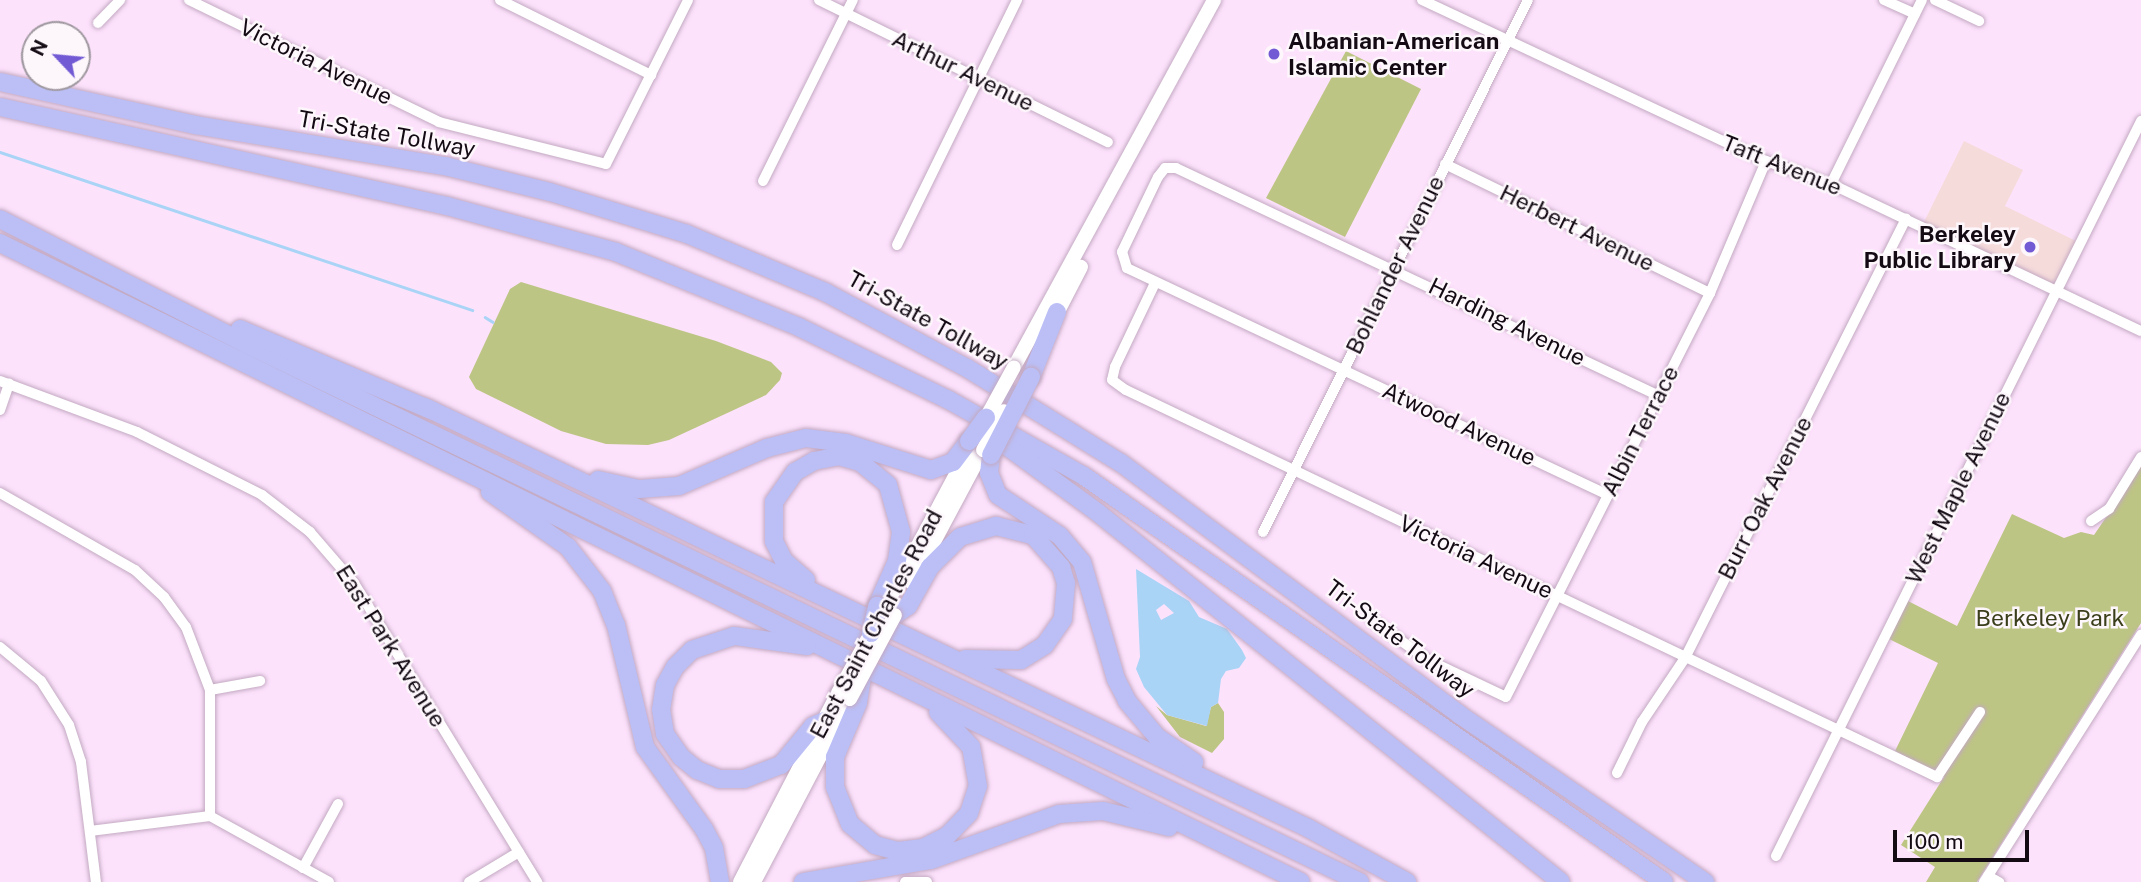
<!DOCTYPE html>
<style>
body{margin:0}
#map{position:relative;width:2141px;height:882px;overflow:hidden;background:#fde2fc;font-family:"Public Sans",sans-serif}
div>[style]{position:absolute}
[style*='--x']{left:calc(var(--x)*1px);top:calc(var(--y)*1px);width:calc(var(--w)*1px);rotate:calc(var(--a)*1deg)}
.commercial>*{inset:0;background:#f6dbdb}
.green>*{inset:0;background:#bdc584}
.water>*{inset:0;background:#a9d4f6}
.stream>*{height:2.5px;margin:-1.25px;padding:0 1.25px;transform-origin:1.25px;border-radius:1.25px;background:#a9d4f6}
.roads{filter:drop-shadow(0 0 2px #c3a9c2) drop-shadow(0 0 2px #c3a9c2)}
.minor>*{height:10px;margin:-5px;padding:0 5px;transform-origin:5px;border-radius:5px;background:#fff}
.secondary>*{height:14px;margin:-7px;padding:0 7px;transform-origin:7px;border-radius:7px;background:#fff}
.motorway>*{height:18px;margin:-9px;padding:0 9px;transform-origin:9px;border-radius:9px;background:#bbbff6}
.bridges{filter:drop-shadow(0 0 2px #c3a9c2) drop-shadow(0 0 2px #c3a9c2)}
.secondary-bridge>*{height:14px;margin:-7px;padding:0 7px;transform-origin:7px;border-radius:7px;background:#fff}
.motorway-bridge>*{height:18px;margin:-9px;padding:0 9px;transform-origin:9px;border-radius:9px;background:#bbbff6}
.dots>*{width:19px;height:19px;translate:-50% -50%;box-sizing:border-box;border:4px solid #fdf7fc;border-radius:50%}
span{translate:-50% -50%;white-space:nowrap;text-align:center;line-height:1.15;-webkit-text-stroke:5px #fdf7fc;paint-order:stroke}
.poi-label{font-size:23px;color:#130a13;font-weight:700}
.left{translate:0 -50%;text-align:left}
.right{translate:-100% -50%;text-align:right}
.street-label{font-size:23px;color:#130a13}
.park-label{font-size:23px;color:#3a3e1a}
.north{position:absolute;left:21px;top:21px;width:70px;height:70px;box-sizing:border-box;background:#fdf7fc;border:2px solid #9f989f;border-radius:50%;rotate:296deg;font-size:19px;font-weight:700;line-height:28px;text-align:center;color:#130a13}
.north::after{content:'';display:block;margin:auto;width:24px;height:32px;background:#725ad4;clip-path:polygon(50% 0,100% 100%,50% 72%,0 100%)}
.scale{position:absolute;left:1893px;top:830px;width:136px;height:32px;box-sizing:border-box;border:4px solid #130a13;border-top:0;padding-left:9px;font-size:21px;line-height:24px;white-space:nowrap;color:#130a13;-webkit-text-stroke:5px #fdf7fc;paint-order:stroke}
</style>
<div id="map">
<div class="commercial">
<i style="clip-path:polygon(1964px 141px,2023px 170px,2005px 206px,2082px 244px,2060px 289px,1923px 224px)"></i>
</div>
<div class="green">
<i style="clip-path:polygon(1346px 51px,1421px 89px,1345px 237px,1266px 198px)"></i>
<i style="clip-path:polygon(521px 282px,716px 341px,771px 362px,782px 373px,780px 380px,766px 395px,669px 440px,648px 445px,606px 444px,561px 431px,476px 389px,469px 377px,510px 289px)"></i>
<i style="clip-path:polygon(2141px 466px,2141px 623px,1977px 882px,1926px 882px,1935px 867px,1901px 845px,1944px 777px,1895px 751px,1938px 663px,1889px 639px,1908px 601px,1957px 626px,2012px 514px,2064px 538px,2081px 532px,2094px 535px)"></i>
<i style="clip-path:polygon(1218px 703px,1224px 712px,1224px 739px,1212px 753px,1180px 737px,1156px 706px,1167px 715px,1206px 726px,1211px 707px)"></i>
</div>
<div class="water">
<i style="clip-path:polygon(evenodd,1136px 569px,1189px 601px,1199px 617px,1227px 629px,1242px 650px,1246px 658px,1239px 668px,1226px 671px,1221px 679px,1218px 703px,1211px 707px,1207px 726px,1167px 715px,1144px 687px,1136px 669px,1140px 657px,1136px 569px,1164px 604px,1174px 613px,1161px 620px,1156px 610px,1164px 604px)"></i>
</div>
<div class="stream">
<i style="--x:0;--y:152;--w:498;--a:18.5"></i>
<i style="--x:485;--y:317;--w:9;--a:32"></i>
</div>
<div class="roads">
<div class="minor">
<i style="--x:189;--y:0;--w:278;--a:26"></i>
<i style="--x:439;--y:122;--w:172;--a:14.1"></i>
<i style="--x:606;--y:164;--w:183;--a:-63.4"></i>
<i style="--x:500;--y:0;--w:169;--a:26.4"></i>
<i style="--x:819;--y:0;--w:322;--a:26.2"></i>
<i style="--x:1422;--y:0;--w:380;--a:25.1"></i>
<i style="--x:1766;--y:161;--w:69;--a:19.5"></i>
<i style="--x:1831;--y:184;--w:343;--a:25.4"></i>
<i style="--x:1884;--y:0;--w:34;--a:24"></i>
<i style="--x:1935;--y:0;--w:49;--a:25.5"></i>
<i style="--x:98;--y:23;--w:32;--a:-46"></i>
<i style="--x:1445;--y:164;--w:295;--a:26"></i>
<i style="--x:763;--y:181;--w:202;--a:-63.6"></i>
<i style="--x:1831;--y:184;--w:205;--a:-63.7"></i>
<i style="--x:897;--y:245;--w:273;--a:-63.9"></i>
<i style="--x:1155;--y:283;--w:93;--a:115.5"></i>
<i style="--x:1115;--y:367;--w:13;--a:103"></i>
<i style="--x:1112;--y:380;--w:17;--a:36"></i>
<i style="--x:1126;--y:390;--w:899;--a:25.51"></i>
<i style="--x:1937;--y:777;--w:78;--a:-56.5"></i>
<i style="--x:0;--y:381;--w:146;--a:20.4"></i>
<i style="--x:137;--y:432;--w:140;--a:26.7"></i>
<i style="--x:262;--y:495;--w:61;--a:37.6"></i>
<i style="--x:310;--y:532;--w:67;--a:49.2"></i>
<i style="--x:354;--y:583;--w:351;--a:58.5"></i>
<i style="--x:0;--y:410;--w:28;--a:-71"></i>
<i style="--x:0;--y:493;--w:155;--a:29.7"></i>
<i style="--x:135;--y:570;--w:40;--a:43"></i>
<i style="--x:164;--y:597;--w:37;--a:54"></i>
<i style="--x:186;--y:627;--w:67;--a:69.1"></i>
<i style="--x:210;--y:690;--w:126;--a:90"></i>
<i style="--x:1608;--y:495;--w:532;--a:-154.74"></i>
<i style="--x:1127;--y:268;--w:17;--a:-107"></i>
<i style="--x:1122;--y:252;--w:83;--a:-64.4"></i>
<i style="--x:1158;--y:177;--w:11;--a:-52"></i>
<i style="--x:1165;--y:168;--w:11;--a:0"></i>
<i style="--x:1176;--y:168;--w:532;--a:25.26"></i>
<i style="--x:2091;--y:521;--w:22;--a:-34"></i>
<i style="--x:2109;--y:509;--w:61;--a:-58.4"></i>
<i style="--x:1263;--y:532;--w:594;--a:-63.52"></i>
<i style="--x:1372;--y:620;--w:69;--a:35.5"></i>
<i style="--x:1428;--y:660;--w:86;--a:25.4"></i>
<i style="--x:1506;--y:697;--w:453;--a:-63.2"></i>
<i style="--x:1710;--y:293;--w:143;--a:-67"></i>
<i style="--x:0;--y:647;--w:53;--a:39.7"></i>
<i style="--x:41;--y:681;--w:52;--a:57.5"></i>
<i style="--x:69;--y:725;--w:39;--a:72"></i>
<i style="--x:81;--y:762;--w:121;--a:82.9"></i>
<i style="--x:210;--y:690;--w:51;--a:-10.2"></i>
<i style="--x:1617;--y:773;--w:57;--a:-63.9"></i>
<i style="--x:1642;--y:722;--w:77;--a:-56.1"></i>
<i style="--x:1685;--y:658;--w:492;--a:-63.3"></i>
<i style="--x:90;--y:831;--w:121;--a:-7.1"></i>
<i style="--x:210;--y:816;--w:136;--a:29"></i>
<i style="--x:1776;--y:856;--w:821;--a:-63.59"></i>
<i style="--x:303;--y:868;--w:73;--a:-61.3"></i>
<i style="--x:1988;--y:876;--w:13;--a:29"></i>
<i style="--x:469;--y:882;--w:58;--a:-31"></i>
<i style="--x:905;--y:882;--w:22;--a:0"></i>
<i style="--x:1984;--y:882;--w:293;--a:-57.6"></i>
</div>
<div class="secondary">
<i style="--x:1053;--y:321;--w:61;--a:-62.6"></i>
<i style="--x:1014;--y:367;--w:418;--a:-61.4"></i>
<i style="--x:912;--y:583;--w:151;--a:-61.9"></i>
<i style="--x:884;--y:609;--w:180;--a:-61.9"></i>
<i style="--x:740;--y:882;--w:213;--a:-62.6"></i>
<i style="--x:754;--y:882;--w:207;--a:-62.3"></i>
</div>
<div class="motorway">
<i style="--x:0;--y:82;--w:201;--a:12.4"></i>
<i style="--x:196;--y:125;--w:252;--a:9.4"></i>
<i style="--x:445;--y:166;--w:108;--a:13.9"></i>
<i style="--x:550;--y:192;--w:143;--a:17"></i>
<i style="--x:687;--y:234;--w:150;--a:22.8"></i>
<i style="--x:825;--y:292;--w:161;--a:28.2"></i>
<i style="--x:967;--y:368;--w:181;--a:31.7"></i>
<i style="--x:1121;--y:463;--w:422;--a:36.6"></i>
<i style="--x:1460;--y:715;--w:297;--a:34.3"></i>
<i style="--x:0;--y:107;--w:458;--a:12.5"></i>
<i style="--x:447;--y:206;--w:175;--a:15.2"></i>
<i style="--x:616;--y:252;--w:198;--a:22.3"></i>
<i style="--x:799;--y:327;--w:167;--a:26"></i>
<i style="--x:949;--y:400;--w:155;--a:29.4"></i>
<i style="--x:1084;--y:476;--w:708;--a:34.99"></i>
<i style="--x:0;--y:219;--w:276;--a:26.9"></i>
<i style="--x:246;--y:344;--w:1237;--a:25.78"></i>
<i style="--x:0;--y:243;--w:1449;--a:26.16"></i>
<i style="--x:240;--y:329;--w:210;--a:23"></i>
<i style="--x:1031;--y:377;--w:70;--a:-68.2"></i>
<i style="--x:425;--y:407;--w:978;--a:25.49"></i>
<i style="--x:1308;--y:828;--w:113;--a:28.6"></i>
<i style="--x:986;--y:431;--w:137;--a:36.1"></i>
<i style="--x:1097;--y:512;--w:593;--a:38.57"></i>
<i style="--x:991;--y:455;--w:18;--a:96"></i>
<i style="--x:989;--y:473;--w:24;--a:68"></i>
<i style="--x:998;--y:495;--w:74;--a:33.5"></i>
<i style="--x:1060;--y:536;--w:34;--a:50"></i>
<i style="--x:1082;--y:562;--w:122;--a:73.8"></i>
<i style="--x:1116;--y:679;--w:25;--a:63"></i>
<i style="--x:1127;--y:701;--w:47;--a:50.2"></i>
<i style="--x:1157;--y:737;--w:45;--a:34"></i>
<i style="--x:598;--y:480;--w:42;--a:12.4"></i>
<i style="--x:639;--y:489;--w:40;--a:-4.3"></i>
<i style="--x:679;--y:486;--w:96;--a:-23.4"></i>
<i style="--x:767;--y:448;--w:40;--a:-14.4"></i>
<i style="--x:806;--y:438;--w:40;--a:7.1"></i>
<i style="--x:846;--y:443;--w:89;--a:17.6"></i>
<i style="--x:931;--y:470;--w:23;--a:-20"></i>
<i style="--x:953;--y:462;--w:26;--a:-53"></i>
<i style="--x:490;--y:492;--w:95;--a:35.2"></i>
<i style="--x:568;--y:547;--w:56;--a:52.3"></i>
<i style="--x:602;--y:591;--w:37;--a:68"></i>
<i style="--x:616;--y:625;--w:125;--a:76.6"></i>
<i style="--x:645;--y:747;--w:101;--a:54.3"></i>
<i style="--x:704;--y:829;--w:21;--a:62"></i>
<i style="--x:714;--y:848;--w:35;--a:80"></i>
<i style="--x:806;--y:580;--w:29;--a:-139"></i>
<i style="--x:784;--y:561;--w:22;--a:-117"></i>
<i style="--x:774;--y:541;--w:39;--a:-90"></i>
<i style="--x:774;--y:502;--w:37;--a:-55"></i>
<i style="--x:795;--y:472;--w:22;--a:-30"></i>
<i style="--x:814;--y:461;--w:25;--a:-11"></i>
<i style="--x:839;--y:456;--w:22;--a:16"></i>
<i style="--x:860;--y:462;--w:36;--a:39"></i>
<i style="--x:888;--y:485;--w:49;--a:74.5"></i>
<i style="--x:901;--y:532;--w:29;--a:98"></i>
<i style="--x:897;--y:561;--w:49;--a:114"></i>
<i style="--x:895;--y:615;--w:16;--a:-35"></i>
<i style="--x:908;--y:606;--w:45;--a:-60.6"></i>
<i style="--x:930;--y:567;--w:42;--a:-45"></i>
<i style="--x:960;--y:537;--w:38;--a:-17"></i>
<i style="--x:996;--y:526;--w:38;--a:14"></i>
<i style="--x:1033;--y:535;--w:43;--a:48.8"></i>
<i style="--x:1061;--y:567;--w:17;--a:73"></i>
<i style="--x:1066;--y:583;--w:36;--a:95"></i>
<i style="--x:1063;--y:619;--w:32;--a:125"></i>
<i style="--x:1045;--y:645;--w:28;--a:148"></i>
<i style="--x:1021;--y:660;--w:56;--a:-179"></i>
<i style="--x:807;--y:646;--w:74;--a:-172.2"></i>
<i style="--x:734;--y:636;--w:44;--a:161.6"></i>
<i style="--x:692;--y:650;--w:24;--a:135"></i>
<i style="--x:675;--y:667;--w:21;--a:119"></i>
<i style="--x:665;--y:685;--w:24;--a:99"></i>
<i style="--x:661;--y:709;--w:25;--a:81"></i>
<i style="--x:665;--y:734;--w:28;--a:55"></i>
<i style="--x:681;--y:757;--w:21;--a:39"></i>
<i style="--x:697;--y:770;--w:24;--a:22"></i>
<i style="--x:719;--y:779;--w:25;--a:0"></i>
<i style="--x:744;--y:779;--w:40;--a:-21"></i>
<i style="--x:781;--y:765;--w:50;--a:-50.6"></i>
<i style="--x:813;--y:726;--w:12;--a:-24"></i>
<i style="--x:862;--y:677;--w:26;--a:99"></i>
<i style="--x:858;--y:703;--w:59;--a:113.1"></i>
<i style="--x:835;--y:757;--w:30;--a:90"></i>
<i style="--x:835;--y:787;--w:40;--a:68"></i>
<i style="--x:850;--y:824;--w:33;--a:40"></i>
<i style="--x:875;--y:845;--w:24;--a:15"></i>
<i style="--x:898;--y:851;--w:25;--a:-7"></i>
<i style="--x:923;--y:848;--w:27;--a:-27"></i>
<i style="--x:947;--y:836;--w:32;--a:-46"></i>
<i style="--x:969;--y:813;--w:28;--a:-72"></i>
<i style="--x:978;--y:786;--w:40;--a:-100"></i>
<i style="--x:971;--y:747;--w:48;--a:-133.3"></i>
<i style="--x:803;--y:882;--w:130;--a:-9.8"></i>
<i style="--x:931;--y:860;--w:136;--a:-19.8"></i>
<i style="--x:1059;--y:814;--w:44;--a:-3.9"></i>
<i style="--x:1103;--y:811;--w:68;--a:13.6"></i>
</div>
</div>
<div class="bridges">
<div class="secondary-bridge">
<i style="--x:981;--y:427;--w:68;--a:-61.2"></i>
<i style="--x:983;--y:450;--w:44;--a:-61.7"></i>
<i style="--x:838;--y:693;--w:77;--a:-61.1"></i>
<i style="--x:850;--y:699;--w:95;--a:-61.8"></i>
</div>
<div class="motorway-bridge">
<i style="--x:969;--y:441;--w:29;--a:-54"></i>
<i style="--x:991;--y:455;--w:88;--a:-62.9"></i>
<i style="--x:871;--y:633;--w:28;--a:-77"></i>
</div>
</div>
<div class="dots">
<i style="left:1274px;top:54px;background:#725ad4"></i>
<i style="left:2030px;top:247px;background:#725ad4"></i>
</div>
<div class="poi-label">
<span class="left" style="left:1288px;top:54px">Albanian-American<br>Islamic Center</span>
<span class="right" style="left:2016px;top:247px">Berkeley<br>Public Library</span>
</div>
<div class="street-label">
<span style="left:316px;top:62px;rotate:26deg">Victoria Avenue</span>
<span style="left:963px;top:71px;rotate:26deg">Arthur Avenue</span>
<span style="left:387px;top:134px;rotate:10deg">Tri-State Tollway</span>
<span style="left:1782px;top:165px;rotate:22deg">Taft Avenue</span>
<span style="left:1577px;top:228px;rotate:26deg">Herbert Avenue</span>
<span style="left:1395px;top:265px;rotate:-64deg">Bohlander Avenue</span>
<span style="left:928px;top:320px;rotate:29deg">Tri-State Tollway</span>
<span style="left:1507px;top:322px;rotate:26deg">Harding Avenue</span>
<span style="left:1459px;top:424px;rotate:25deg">Atwood Avenue</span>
<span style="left:1640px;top:431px;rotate:-63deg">Albin Terrace</span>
<span style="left:1958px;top:488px;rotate:-64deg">West Maple Avenue</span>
<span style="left:1765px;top:498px;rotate:-63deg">Burr Oak Avenue</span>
<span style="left:1476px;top:557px;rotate:25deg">Victoria Avenue</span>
<span style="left:876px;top:624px;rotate:-62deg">East Saint Charles Road</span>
<span style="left:1400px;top:639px;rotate:37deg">Tri-State Tollway</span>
<span style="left:391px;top:646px;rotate:58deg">East Park Avenue</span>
</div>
<div class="park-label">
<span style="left:2050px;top:618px">Berkeley Park</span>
</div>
<div class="north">N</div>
<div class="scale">100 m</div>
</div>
